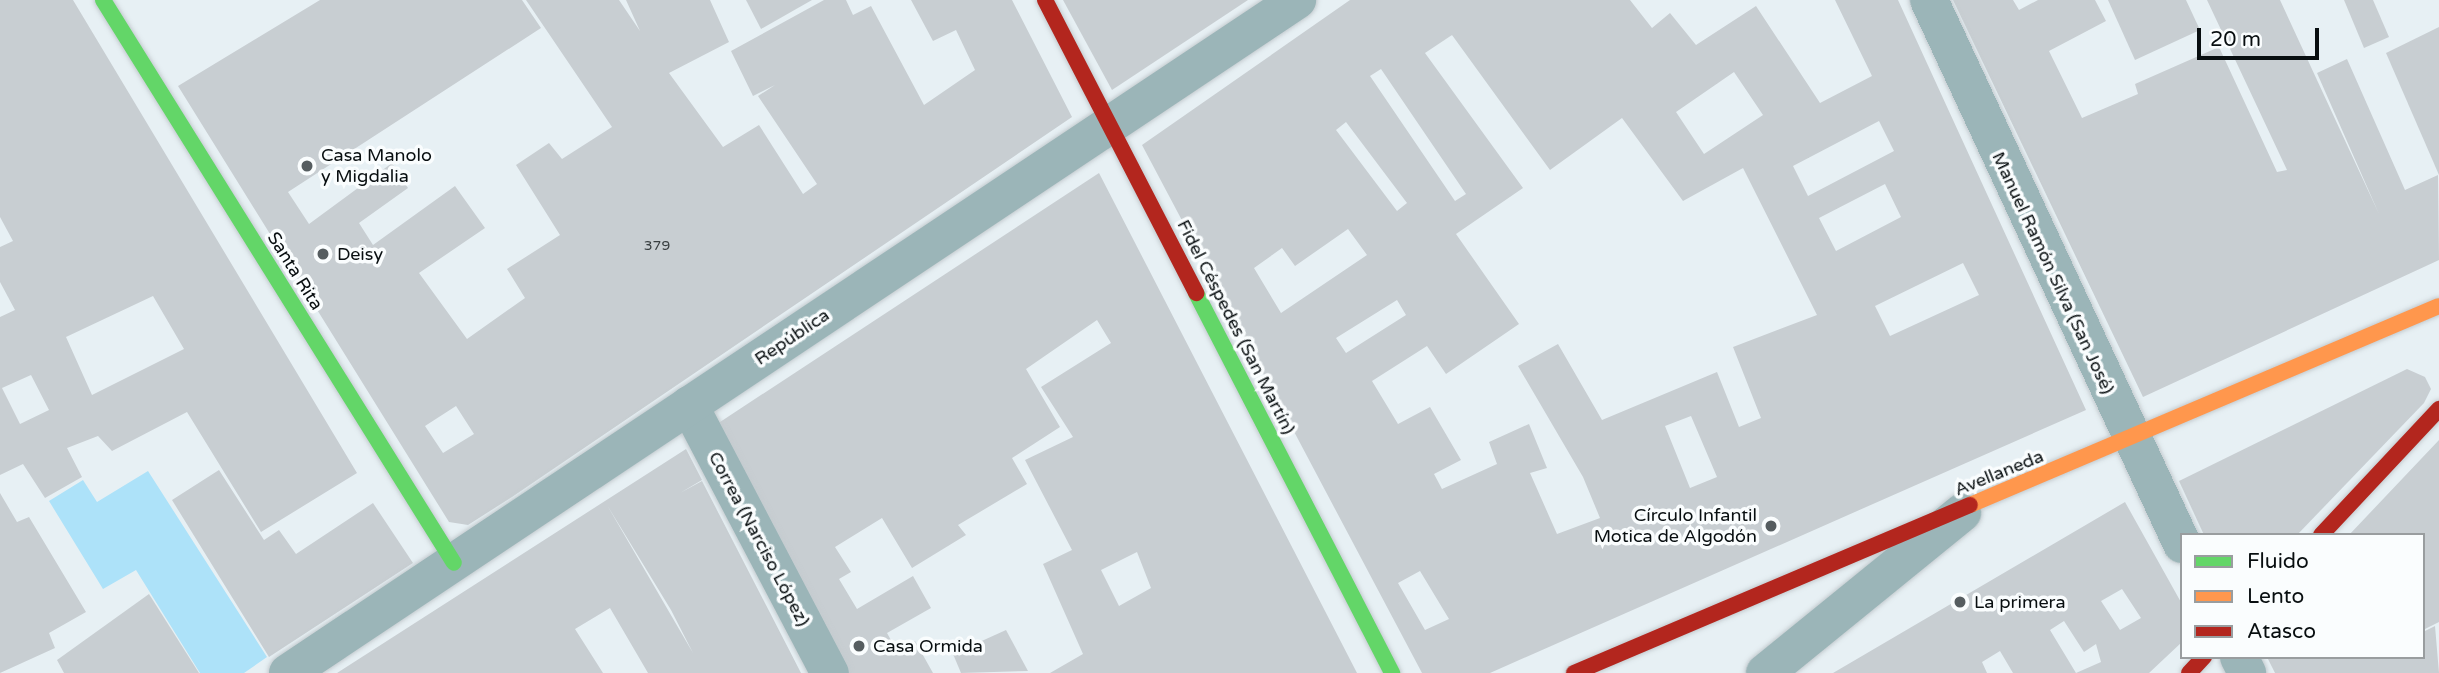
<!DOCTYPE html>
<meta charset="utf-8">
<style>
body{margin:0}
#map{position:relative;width:2439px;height:673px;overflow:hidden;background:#e7f0f4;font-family:"Varela Round",sans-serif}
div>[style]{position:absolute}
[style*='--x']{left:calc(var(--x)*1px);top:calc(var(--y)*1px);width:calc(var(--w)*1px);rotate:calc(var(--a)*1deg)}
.green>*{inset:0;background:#ade2f9}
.building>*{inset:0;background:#c8ced2}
.roads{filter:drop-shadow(0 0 2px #c4cbcf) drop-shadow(0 0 2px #c4cbcf)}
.street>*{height:38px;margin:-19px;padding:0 19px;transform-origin:19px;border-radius:19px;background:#9bb5b8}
.fast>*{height:16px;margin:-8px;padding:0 8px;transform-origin:8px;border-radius:8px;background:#63d668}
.slow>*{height:16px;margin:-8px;padding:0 8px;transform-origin:8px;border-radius:8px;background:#ff974d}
.jam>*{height:16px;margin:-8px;padding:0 8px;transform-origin:8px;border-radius:8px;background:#b3261e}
.dots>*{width:19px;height:19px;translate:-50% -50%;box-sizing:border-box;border:4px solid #fafdfe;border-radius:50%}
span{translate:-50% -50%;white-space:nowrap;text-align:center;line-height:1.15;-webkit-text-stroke:7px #fafdfe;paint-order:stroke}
.number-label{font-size:14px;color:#383e40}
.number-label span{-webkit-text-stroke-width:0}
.poi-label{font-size:18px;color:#080e10}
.left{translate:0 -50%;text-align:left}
.right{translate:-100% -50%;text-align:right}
.street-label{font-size:18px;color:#080e10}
.legend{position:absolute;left:2180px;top:533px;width:245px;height:126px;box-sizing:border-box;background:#fafdfe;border:2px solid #999d9f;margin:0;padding:9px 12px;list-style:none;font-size:21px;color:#080e10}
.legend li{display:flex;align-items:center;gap:14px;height:35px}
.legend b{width:35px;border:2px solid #999d9f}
.scale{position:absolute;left:2197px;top:28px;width:122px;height:32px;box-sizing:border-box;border:4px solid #080e10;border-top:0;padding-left:9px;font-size:21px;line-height:24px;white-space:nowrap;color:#080e10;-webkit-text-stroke:5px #fafdfe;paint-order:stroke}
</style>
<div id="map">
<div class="green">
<i style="clip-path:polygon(148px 471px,267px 657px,244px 673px,200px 673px,136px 570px,103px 589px,49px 501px,83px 480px,97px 502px)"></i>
</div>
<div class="building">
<i style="clip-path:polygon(evenodd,0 0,73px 0,357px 473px,261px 532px,187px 412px,112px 451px,98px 436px,67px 448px,82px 477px,45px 498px,23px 464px,0 475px,0 317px,15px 310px,0 282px,0 247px,13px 241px,0 217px,0 0,153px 296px,184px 349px,92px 395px,66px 337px,153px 296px,0 0,31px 375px,49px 410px,20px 424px,2px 388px,31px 375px)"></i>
<i style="clip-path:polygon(evenodd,320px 0,522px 0,541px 28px,288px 192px,309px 224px,392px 163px,408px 188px,359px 223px,373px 245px,455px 186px,485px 228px,419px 273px,467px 339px,525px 298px,507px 269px,560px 235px,516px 165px,549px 143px,562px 159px,612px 127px,526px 0,619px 0,640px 31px,626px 0,710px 0,729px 42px,669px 73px,723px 147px,759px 125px,803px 194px,817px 184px,758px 96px,775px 85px,753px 96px,731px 51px,824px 0,846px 0,853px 15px,871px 6px,924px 105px,975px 70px,956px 30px,933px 41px,911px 0,1012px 0,1072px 117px,512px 497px,468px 525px,449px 522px,178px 86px,320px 0,456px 406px,474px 434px,443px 453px,425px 426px,456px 406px)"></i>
<i style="clip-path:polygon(746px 0,812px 0,761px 29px)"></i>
<i style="clip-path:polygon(1063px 0,1248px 0,1112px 90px)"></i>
<i style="clip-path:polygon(evenodd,1350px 0,1630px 0,1652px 28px,1670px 13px,1696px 45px,1756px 6px,1820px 103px,1872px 76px,1835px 0,1898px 0,2086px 410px,1490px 673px,1422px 673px,1142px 145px,1350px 0,1452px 35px,1550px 170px,1622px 118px,1683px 201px,1743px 168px,1817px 315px,1733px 347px,1761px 418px,1739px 427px,1717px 372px,1602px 420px,1558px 344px,1518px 366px,1583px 477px,1600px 518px,1557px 534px,1530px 473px,1547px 468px,1529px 424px,1489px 442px,1497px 464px,1442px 489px,1434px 474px,1461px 460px,1430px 407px,1398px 424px,1372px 381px,1427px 346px,1446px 374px,1519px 324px,1456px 234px,1523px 188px,1425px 53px,1452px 35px,1350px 0,1381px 69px,1466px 194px,1455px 201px,1370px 76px,1381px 69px,1350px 0,1734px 72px,1763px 115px,1704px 154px,1676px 112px,1734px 72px,1350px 0,1879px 121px,1894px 151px,1808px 196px,1793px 166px,1879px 121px,1350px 0,1346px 122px,1407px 203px,1397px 211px,1336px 130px,1346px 122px,1350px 0,1885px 184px,1901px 217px,1836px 251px,1819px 218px,1885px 184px,1350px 0,1348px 229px,1367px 255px,1281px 313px,1254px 268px,1282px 248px,1295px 266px,1348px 229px,1350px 0,1963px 263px,1979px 295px,1890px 336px,1875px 306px,1963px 263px,1350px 0,1397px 300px,1406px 315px,1346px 353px,1336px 338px,1397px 300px,1350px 0,1691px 416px,1717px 477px,1690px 488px,1665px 426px,1691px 416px,1350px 0,1420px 571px,1449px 619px,1425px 630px,1398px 583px,1420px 571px)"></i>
<i style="clip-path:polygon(1953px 0,2013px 0,2019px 10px,2038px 0,2095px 0,2106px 21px,2049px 51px,2082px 118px,2138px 94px,2135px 84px,2219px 47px,2277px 172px,2287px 170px,2207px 0,2280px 0,2379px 214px,2317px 73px,2347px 59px,2405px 190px,2438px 175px,2439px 260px,2143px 397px)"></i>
<i style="clip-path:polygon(2108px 0,2186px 0,2200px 30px,2135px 60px)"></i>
<i style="clip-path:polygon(2344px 0,2373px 0,2389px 37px,2364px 48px)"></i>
<i style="clip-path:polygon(2439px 27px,2439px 175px,2386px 53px)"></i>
<i style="clip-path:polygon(evenodd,1099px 173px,1357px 673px,1050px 673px,1083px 654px,1043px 564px,1072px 550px,1025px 460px,1073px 437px,1041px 387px,1111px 343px,1097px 320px,1026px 369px,1060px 427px,1012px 458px,1027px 484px,958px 525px,966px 535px,912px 568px,882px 518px,835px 547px,851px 572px,839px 579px,857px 609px,913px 576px,931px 608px,887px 633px,897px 651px,915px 641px,933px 673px,848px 673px,717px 424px,1099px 173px,1137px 552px,1151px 588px,1119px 606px,1101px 570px,1137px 552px)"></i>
<i style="clip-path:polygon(2407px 369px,2425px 377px,2431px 389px,2424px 403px,2297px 535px,2204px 535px,2179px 481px)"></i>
<i style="clip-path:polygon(2439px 440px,2439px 622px,2423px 630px,2423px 535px,2349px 535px)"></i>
<i style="clip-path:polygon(evenodd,686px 449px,702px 480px,680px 493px,702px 481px,801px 673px,648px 673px,610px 608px,575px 629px,603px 673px,337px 673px,686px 449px,607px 505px,671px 610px,693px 653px,607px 505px)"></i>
<i style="clip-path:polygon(219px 470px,264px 540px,279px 530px,296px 554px,373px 503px,413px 563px,269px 657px,172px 500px)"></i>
<i style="clip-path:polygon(0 493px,17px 522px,29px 517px,86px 612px,49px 633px,55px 648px,0 673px)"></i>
<i style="clip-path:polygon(evenodd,2125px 502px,2182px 604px,2182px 642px,2149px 673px,2013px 673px,2000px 651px,1982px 662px,1987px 673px,1833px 673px,2125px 502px,2122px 589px,2141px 618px,2120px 630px,2101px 601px,2122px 589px,2125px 502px,2064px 621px,2084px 652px,2096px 644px,2101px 662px,2076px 673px,2050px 630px,2064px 621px)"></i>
<i style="clip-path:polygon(149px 594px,199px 673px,64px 673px,57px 660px)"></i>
<i style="clip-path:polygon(2435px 626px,2439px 673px,2275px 673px,2267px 657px,2423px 657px,2423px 632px)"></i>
<i style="clip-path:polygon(1006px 630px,1028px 671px,961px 673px,953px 654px)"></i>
</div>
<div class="roads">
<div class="street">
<i style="--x:1929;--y:0;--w:600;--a:65.06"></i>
<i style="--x:689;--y:405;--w:303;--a:62.3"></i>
<i style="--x:2239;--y:657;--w:18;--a:63"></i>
<i style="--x:288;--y:673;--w:1213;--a:-33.7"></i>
<i style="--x:1765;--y:673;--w:254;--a:-39.1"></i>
</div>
<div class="fast">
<i style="--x:103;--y:0;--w:663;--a:58.06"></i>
<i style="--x:1196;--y:293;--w:428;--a:62.7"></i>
</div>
<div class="slow">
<i style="--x:1970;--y:505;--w:509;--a:-22.99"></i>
</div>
<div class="jam">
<i style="--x:1045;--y:0;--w:330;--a:62.7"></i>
<i style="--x:2321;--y:535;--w:173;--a:-46.9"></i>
<i style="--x:1574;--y:673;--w:430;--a:-23"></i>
<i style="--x:2189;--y:673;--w:22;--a:-47"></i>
</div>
</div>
<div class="dots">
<i style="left:307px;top:166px;background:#565d60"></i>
<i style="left:323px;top:254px;background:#565d60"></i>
<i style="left:1771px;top:526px;background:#565d60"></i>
<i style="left:1960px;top:602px;background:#565d60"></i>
<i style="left:859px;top:646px;background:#565d60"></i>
</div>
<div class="number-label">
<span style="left:657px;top:246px">379</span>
</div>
<div class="poi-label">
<span class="left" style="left:321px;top:166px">Casa Manolo<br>y Migdalia</span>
<span class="left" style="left:337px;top:254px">Deisy</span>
<span class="right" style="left:1757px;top:526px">Círculo Infantil<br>Motica de Algodón</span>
<span class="left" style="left:1974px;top:602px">La primera</span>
<span class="left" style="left:873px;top:646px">Casa Ormida</span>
</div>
<div class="street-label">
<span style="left:295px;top:271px;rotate:58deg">Santa Rita</span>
<span style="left:2053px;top:273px;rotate:65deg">Manuel Ramón Silva (San José)</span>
<span style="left:1236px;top:327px;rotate:63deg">Fidel Céspedes (San Martín)</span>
<span style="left:792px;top:337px;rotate:-34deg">República</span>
<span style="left:1999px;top:473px;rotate:-22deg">Avellaneda</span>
<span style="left:759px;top:539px;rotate:62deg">Correa (Narciso López)</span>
</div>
<ul class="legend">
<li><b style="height:9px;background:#63d668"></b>Fluido</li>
<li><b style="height:9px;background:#ff974d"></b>Lento</li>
<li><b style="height:9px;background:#b3261e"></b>Atasco</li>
</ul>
<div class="scale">20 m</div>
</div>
